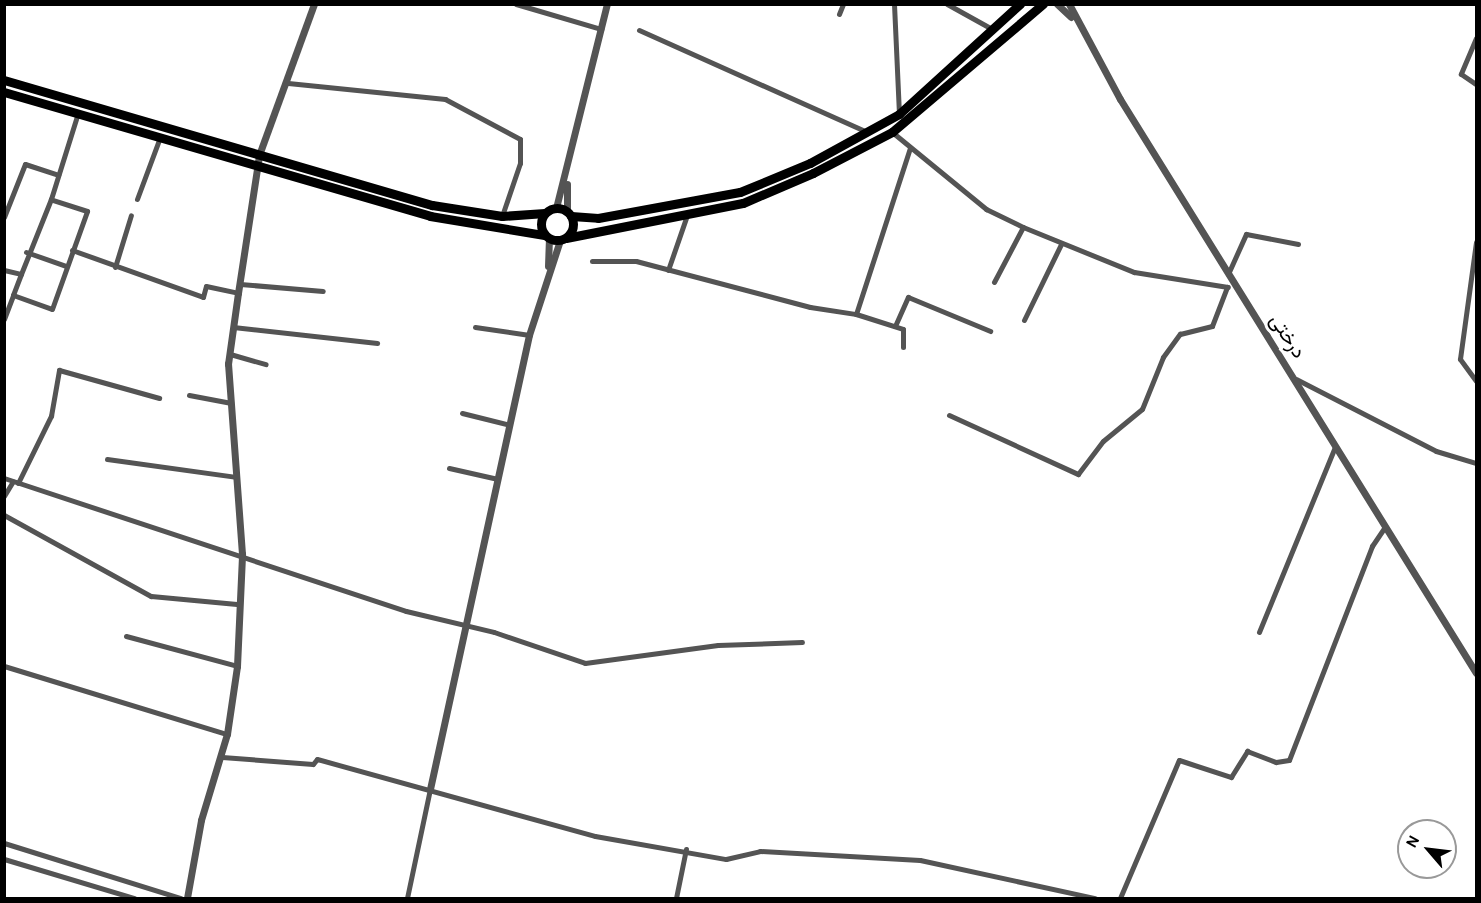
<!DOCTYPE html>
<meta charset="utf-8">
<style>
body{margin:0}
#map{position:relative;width:1481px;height:903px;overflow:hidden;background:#fff;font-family:Karla,Vazirmatn,sans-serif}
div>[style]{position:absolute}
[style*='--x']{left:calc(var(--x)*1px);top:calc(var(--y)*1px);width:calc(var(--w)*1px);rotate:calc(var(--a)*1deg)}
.minor>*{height:5px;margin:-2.5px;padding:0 2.5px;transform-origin:2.5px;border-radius:2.5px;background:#545454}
.tertiary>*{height:7px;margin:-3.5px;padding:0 3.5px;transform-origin:3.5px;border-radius:3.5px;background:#545454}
.trunk>*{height:9px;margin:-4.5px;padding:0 4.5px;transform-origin:4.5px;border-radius:4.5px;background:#000}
.trunk>.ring{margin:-4.5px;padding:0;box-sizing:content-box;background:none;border:9px solid #000;border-radius:50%}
span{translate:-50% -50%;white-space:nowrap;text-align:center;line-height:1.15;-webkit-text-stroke:6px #fff;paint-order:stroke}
.street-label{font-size:20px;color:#000}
.frame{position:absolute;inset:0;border:6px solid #000;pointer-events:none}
.north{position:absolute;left:1397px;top:819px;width:60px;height:60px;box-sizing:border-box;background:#fff;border:2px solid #999;border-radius:50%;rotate:298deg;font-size:16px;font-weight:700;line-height:24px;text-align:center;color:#000}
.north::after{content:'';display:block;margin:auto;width:21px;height:27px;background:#000;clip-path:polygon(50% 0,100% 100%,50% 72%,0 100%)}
</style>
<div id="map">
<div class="minor">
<i style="--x:516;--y:4;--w:89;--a:16.4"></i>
<i style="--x:894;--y:4;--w:110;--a:87.4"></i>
<i style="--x:947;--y:4;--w:51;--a:29.1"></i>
<i style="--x:839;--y:14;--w:11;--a:-68"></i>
<i style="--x:639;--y:30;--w:250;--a:24.1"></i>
<i style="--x:1476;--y:38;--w:39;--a:113"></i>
<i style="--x:1461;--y:74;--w:18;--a:34"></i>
<i style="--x:288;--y:83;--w:158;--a:5.8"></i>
<i style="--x:445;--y:99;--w:85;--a:28.1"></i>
<i style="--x:520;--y:139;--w:24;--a:90"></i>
<i style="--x:520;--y:163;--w:56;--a:108.8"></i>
<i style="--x:892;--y:132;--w:122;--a:39.3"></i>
<i style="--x:986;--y:209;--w:41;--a:25.9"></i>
<i style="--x:1023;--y:227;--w:120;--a:22.1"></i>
<i style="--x:1134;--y:272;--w:95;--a:9.1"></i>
<i style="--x:137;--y:199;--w:66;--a:-69.6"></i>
<i style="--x:4;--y:217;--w:57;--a:-68.4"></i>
<i style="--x:25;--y:164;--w:35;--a:18"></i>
<i style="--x:1476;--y:242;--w:118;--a:97.8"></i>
<i style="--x:1460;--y:359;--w:27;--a:54"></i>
<i style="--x:72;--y:250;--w:139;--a:19.7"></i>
<i style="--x:203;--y:297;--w:11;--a:-75"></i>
<i style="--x:206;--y:286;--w:33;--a:12"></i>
<i style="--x:26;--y:252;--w:42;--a:19.3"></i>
<i style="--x:592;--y:261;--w:44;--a:0"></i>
<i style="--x:636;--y:261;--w:180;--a:14.8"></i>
<i style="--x:810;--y:307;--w:47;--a:8.7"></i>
<i style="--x:856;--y:314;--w:175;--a:-72"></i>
<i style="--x:115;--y:267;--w:54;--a:-72.9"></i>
<i style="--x:4;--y:270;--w:17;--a:13"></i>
<i style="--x:21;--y:274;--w:22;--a:111"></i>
<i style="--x:13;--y:295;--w:41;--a:19.7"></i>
<i style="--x:52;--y:309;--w:104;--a:-70.3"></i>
<i style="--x:87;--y:211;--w:38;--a:-162"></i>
<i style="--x:51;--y:199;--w:90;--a:-72.6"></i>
<i style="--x:668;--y:270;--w:58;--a:-70.9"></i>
<i style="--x:21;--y:274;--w:81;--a:-68.2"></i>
<i style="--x:1228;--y:274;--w:44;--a:-65.8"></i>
<i style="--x:1246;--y:234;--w:53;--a:10.9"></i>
<i style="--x:994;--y:282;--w:62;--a:-62.2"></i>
<i style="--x:240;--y:284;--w:83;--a:4.8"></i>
<i style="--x:856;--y:314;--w:49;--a:17.7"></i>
<i style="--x:903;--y:329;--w:18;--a:90"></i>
<i style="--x:4;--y:319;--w:26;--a:-69"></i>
<i style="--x:1024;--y:320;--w:85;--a:-64"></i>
<i style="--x:895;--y:326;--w:32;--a:-66"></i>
<i style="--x:908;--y:297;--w:89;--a:22.5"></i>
<i style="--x:233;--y:327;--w:145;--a:6.3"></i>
<i style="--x:475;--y:327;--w:55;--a:8.4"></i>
<i style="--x:230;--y:354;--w:37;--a:16"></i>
<i style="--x:1296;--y:379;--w:157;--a:27.2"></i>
<i style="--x:1436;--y:451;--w:42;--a:16.7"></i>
<i style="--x:189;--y:395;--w:43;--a:10.8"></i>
<i style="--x:462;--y:413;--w:49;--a:14"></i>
<i style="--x:949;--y:415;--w:142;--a:24.6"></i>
<i style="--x:1078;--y:474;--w:41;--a:-52.9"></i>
<i style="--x:1103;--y:441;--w:50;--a:-39.4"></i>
<i style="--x:1142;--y:409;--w:56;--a:-68"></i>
<i style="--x:1163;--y:357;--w:29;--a:-54"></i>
<i style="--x:1180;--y:334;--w:33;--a:-14"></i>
<i style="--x:1212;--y:326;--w:42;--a:-69"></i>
<i style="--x:107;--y:459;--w:130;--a:7.9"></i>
<i style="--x:449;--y:468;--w:50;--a:12.7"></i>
<i style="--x:4;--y:478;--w:423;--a:18.3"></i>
<i style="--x:406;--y:611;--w:90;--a:13.4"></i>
<i style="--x:494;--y:632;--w:96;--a:18.8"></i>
<i style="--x:585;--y:663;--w:134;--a:-7.7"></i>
<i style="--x:718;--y:645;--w:84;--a:-2"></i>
<i style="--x:18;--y:483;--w:75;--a:-63.8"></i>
<i style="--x:51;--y:416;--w:47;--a:-80.1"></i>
<i style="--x:59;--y:370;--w:104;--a:15.6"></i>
<i style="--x:4;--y:496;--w:17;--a:-59"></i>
<i style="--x:4;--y:515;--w:168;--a:28.9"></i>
<i style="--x:151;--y:596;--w:86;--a:5.3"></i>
<i style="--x:1259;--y:632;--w:200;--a:-67.7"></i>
<i style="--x:126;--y:636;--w:115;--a:15.1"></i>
<i style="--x:4;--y:666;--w:233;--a:17"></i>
<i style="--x:222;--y:757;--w:91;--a:4.4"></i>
<i style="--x:313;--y:764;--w:6;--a:-51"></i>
<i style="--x:317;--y:759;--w:288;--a:15.5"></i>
<i style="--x:595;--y:836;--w:133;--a:10"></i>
<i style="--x:726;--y:859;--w:35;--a:-13"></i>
<i style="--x:760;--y:851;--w:160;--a:3.2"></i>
<i style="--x:920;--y:860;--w:179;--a:12.3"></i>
<i style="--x:4;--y:843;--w:185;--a:17.3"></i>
<i style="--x:4;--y:859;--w:136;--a:16.7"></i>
<i style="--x:407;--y:898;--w:111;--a:-78.1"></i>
<i style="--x:676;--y:898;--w:50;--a:-78.5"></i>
<i style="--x:1120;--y:898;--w:150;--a:-66.9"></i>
<i style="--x:1179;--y:760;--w:55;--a:18.1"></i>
<i style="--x:1231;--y:777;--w:31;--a:-58"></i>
<i style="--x:1247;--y:751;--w:31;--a:21"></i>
<i style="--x:1276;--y:762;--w:13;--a:-9"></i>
<i style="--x:1289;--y:760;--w:230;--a:-68.8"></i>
<i style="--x:1372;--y:546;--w:22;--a:-56"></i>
</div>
<div class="tertiary">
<i style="--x:1057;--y:4;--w:19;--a:43"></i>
<i style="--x:1069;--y:4;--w:108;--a:61.8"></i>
<i style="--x:1120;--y:99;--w:675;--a:58.19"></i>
<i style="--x:567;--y:184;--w:28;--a:90"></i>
<i style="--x:556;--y:208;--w:210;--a:-76"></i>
<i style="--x:548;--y:266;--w:28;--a:-88"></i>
<i style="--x:430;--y:789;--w:465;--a:-77.7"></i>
<i style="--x:529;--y:335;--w:100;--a:-71.9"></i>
<i style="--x:187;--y:898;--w:79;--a:-79.8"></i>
<i style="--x:201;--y:820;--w:90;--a:-73.2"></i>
<i style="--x:227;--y:734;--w:69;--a:-81.6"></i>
<i style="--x:237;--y:666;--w:112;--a:-87.4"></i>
<i style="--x:242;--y:554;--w:191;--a:-94.2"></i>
<i style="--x:228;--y:364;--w:72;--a:-82"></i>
<i style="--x:238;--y:293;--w:140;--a:-81.3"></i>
<i style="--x:259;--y:155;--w:161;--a:-70"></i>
</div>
<div class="trunk">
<i style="--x:4;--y:80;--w:446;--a:16.3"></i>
<i style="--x:432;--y:205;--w:71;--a:8.9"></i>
<i style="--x:502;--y:216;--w:43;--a:-4"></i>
<i style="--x:4;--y:92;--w:444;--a:16.2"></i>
<i style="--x:430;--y:216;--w:116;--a:9.5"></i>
<i class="ring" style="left:541px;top:208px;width:23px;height:23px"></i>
<i style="--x:571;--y:216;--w:27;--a:4"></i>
<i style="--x:598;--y:218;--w:144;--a:-10.4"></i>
<i style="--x:740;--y:192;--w:76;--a:-22.5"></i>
<i style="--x:810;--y:163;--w:102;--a:-28.8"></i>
<i style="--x:899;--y:114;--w:164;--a:-42.3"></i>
<i style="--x:566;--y:238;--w:180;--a:-11.2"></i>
<i style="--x:743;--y:203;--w:76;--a:-23.2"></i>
<i style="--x:813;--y:173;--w:89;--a:-27.4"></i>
<i style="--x:892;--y:132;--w:198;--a:-40.3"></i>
</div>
<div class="street-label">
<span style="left:1288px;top:336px;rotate:57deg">درختی</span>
</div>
<div class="frame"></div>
<div class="north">N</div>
</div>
